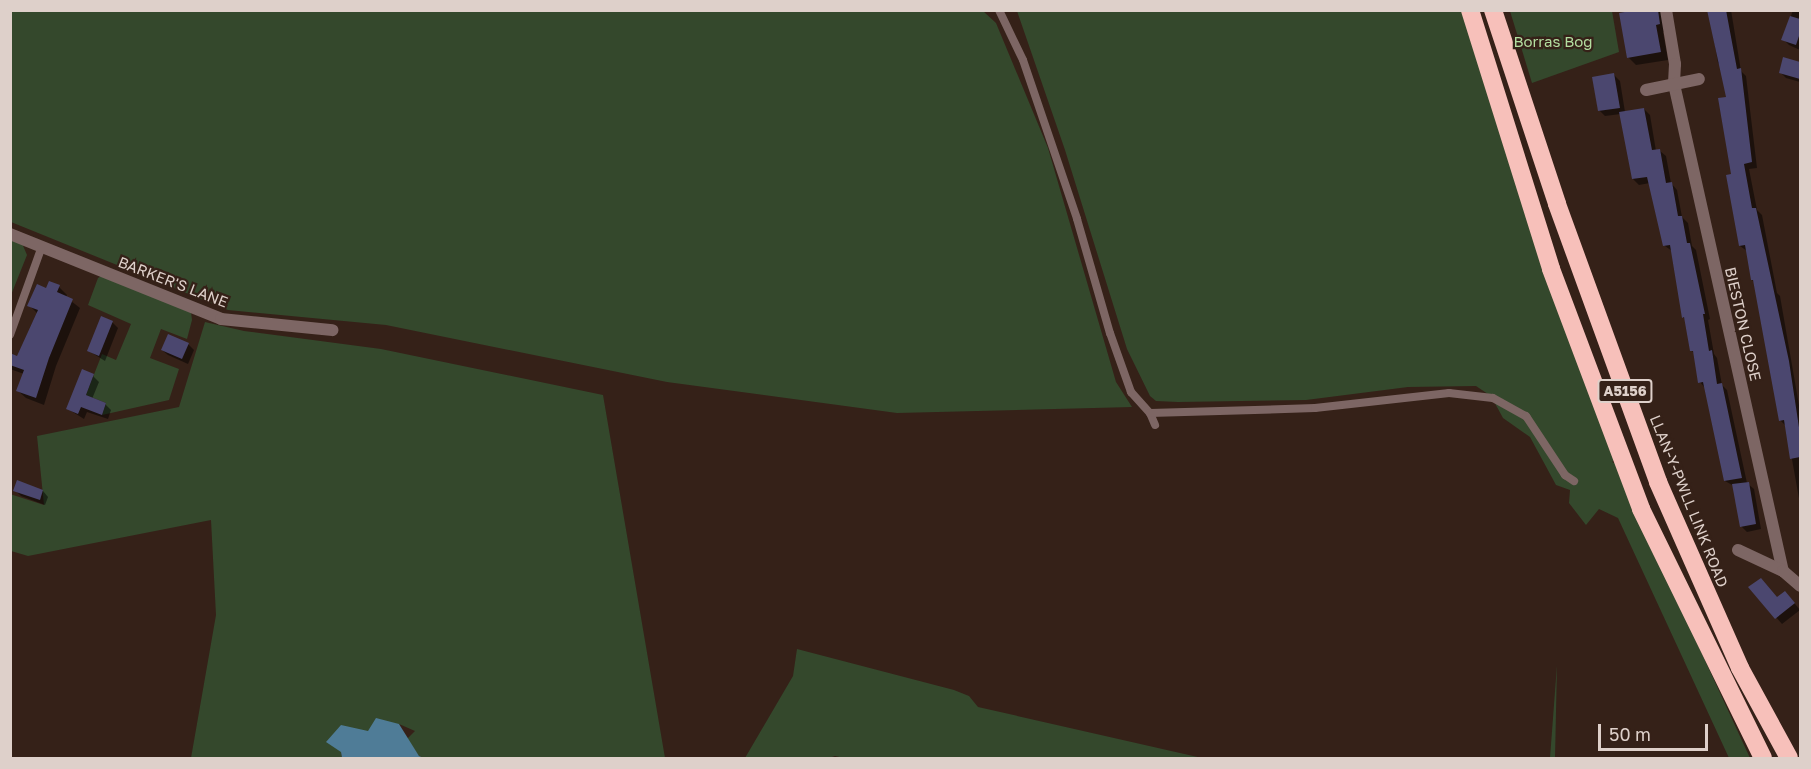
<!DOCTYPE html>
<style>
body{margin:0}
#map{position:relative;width:1811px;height:769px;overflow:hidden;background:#352118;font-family:"Golos Text",sans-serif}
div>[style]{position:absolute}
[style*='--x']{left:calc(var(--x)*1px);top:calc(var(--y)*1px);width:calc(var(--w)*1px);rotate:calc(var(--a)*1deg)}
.green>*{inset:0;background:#34482c}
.water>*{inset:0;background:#4f7c97}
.shadow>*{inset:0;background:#0007}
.building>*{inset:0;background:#4b476f}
.lane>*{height:8px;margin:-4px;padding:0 4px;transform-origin:4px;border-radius:4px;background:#7d6664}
.street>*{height:12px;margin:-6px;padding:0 6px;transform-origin:6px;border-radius:6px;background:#7d6664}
.highway>*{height:18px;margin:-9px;padding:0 9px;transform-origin:9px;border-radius:9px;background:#f7c0ba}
span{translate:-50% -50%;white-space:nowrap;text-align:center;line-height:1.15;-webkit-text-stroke:4.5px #352118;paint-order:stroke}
.shield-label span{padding:2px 4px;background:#352118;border:2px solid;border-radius:4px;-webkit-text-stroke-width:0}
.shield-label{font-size:14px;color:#ded0ca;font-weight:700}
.park-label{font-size:15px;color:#b3dea0}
.street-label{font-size:15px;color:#ded0ca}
.frame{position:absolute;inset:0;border:12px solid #ded0ca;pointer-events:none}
.scale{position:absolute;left:1598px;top:724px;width:110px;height:27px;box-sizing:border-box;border:3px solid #ded0ca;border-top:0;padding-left:8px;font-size:18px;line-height:21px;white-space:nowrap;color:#ded0ca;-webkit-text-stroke:4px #352118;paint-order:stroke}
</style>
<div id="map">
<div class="green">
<i style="clip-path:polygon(11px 10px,983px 11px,996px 23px,1048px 148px,1116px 382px,1132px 407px,897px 413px,667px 382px,386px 325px,228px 310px,11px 222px)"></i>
<i style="clip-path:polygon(1017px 11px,1463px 11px,1615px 459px,1612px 462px,1617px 464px,1644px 528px,1750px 758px,1729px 758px,1618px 518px,1599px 509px,1586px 525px,1569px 503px,1570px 490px,1556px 485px,1530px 437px,1503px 418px,1491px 396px,1476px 386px,1408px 387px,1306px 400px,1178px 402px,1156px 401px,1150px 396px,1127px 349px,1065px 150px)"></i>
<i style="clip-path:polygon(1510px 11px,1612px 11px,1619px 52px,1532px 83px)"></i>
<i style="clip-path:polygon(11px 237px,21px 241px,27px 255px,11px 295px)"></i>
<i style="clip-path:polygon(103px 275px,191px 312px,192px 320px,187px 339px,161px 329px,150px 358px,179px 369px,169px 400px,102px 415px,106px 403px,86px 395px,102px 354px,116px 360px,131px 324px,88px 305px,98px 278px)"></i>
<i style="clip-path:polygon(205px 322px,244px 331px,381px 349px,603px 395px,665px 758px,424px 758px,419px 756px,407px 739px,415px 731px,399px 724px,368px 731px,341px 752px,342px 758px,191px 758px,216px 615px,211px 520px,28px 556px,11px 551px,10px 494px,44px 505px,37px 436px,179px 407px)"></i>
<i style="clip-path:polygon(797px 649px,954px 690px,969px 696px,978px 707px,1202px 758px,844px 758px,835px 756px,829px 758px,745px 758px,793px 676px)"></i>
<i style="clip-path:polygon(1557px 665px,1555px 758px,1550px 758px)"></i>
</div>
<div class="water">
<i style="clip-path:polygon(376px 718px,399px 724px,419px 756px,424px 758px,342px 758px,341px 752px,326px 742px,341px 725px,368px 731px)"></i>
</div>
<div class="shadow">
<i style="clip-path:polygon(1645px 10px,1663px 10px,1667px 32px,1663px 32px,1668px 60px,1636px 65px,1628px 57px)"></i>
<i style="clip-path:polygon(1709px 10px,1731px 10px,1741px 71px,1746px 76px,1757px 168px,1749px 169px,1757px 210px,1762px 215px,1777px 293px,1780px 296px,1800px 411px,1800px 504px,1786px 426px,1780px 420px,1755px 283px,1752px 280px,1747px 251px,1740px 246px,1728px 98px,1723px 67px,1718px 63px)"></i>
<i style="clip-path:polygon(1793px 10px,1800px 10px,1800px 50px,1789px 45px,1783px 39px)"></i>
<i style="clip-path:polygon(1784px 59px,1800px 64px,1800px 82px,1786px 78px,1780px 72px)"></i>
<i style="clip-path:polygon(1614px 75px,1620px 81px,1625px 112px,1644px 109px,1650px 115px,1656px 151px,1660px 151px,1666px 156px,1671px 183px,1677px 190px,1682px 217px,1688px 223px,1692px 246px,1696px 250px,1710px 319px,1708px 320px,1714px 354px,1717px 358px,1722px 385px,1727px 390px,1747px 483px,1754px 489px,1761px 529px,1747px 532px,1741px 526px,1734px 486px,1725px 481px,1705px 388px,1700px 382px,1695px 354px,1692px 351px,1686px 320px,1683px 317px,1672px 251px,1665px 246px,1650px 183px,1639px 185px,1633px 179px,1621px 114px,1605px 116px,1599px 110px)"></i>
<i style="clip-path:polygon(59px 287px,67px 295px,66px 297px,80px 308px,56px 366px,44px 405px,26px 398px,17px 390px,24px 374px,10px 369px,10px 354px,18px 358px,38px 314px,29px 305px,47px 290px)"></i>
<i style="clip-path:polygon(112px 322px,118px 328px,105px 361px,89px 351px)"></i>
<i style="clip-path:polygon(188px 344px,194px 350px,188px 364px,168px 355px,162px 350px)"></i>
<i style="clip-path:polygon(93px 376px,99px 382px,92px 399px,105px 404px,111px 410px,108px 419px,87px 412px,84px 419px,68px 409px)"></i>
<i style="clip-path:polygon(15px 490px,43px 491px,48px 497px,45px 505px,21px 496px)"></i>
<i style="clip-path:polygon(1750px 587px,1777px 599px,1791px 599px,1800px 610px,1782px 624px)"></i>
</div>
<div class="building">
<i style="clip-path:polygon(1636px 10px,1658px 10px,1660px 24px,1656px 25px,1661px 52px,1627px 58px,1619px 13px)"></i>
<i style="clip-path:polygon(1707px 10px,1726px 10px,1737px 69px,1741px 68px,1752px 162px,1744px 164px,1752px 208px,1756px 208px,1789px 361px,1800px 434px,1800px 457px,1790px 459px,1784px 420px,1779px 421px,1753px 280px,1751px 280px,1745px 245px,1739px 246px,1726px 175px,1731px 174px,1718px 98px,1726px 97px)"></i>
<i style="clip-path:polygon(1790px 16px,1800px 19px,1800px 33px,1796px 45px,1781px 40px)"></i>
<i style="clip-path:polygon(1783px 57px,1800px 62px,1800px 79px,1779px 73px)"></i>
<i style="clip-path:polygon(1614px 73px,1620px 108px,1598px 111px,1592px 77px)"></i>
<i style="clip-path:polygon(1644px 108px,1652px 150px,1660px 149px,1666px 183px,1672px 182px,1678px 216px,1682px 216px,1687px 243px,1690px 243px,1705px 314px,1703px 314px,1709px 351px,1712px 350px,1717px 384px,1722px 383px,1742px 478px,1724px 481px,1703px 382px,1698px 383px,1693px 351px,1690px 351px,1684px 317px,1682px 318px,1670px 245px,1663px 246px,1647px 177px,1632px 179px,1619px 112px)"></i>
<i style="clip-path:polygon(49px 281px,60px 285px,57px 292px,73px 299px,49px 358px,36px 398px,16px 391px,24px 370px,10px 365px,10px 353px,17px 356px,38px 310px,27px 306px,37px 284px,46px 288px)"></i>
<i style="clip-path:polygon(101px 316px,113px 321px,99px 356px,87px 351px)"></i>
<i style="clip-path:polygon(168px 334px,189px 343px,182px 359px,161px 350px)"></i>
<i style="clip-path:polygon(82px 369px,94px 374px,86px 395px,106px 403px,102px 415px,81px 407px,78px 414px,66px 409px)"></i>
<i style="clip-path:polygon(17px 480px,43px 490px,40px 500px,13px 491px)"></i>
<i style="clip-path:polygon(1749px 482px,1756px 524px,1740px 527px,1732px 484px)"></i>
<i style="clip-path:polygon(1761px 578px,1777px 597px,1785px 591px,1795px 603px,1775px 619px,1748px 587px)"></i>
</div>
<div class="lane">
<i style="--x:999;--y:10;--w:55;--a:64.4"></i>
<i style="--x:1023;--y:60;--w:168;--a:71.2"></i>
<i style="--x:1077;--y:219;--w:119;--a:73.9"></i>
<i style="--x:1110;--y:333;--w:63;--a:70.4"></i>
<i style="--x:1131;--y:392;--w:28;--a:48"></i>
<i style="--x:1150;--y:413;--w:13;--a:67"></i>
<i style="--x:10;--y:335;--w:95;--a:-70.2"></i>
<i style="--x:1150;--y:413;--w:165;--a:-1.7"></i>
<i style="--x:1315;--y:408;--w:135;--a:-6.4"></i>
<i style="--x:1449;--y:393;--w:44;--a:6.5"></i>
<i style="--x:1493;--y:398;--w:38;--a:29"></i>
<i style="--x:1526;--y:416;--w:71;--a:56.5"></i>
<i style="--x:1565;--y:475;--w:11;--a:34"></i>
</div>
<div class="street">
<i style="--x:1666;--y:10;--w:55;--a:80.5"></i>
<i style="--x:1675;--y:64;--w:20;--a:93"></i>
<i style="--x:1674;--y:84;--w:499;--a:77.4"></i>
<i style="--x:1646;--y:90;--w:54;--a:-11.7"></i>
<i style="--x:10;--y:234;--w:227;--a:21.9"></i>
<i style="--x:221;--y:319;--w:112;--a:5.7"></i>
<i style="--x:1738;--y:550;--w:50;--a:25"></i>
<i style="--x:1783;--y:571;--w:23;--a:41"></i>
</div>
<div class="highway">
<i style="--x:1470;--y:10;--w:271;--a:72.6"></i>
<i style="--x:1551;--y:269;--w:256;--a:69.4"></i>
<i style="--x:1641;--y:509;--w:277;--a:63.9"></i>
<i style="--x:1493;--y:10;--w:204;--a:71.7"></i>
<i style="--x:1557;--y:204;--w:296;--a:70"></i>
<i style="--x:1658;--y:482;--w:203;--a:66.2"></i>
<i style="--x:1740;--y:668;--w:102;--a:61.4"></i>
</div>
<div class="shield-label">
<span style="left:1625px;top:391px">A5156</span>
</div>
<div class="park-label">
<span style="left:1553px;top:42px">Borras Bog</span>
</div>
<div class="street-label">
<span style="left:173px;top:282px;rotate:21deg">BARKER'S LANE</span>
<span style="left:1743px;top:324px;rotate:77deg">BIESTON CLOSE</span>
<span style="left:1689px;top:501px;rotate:68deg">LLAN-Y-PWLL LINK ROAD</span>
</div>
<div class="frame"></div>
<div class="scale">50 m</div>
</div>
